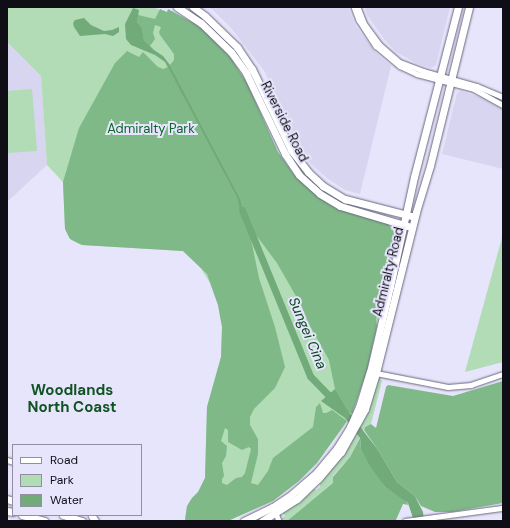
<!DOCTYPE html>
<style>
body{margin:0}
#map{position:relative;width:510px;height:528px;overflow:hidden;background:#e7e5fc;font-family:"DM Sans",sans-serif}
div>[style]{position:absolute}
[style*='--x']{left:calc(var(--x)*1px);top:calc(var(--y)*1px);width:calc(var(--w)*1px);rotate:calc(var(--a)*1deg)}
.built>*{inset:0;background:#d8d5f1}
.green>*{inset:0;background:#b1dcb6}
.forest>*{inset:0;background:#7fb987}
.water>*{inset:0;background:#72ab7a}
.river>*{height:7px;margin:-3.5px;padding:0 3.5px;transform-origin:3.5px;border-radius:3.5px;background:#72ab7a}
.roads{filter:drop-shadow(0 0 1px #69677f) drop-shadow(0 0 1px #69677f)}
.minor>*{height:4.5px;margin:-2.25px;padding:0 2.25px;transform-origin:2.25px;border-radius:2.25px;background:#fff}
.primary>*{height:7px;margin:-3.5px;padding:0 3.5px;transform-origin:3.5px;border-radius:3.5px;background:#fff}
span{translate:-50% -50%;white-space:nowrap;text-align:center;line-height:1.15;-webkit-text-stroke:4px #e7e5fc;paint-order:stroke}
.street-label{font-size:13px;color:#0f0e17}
.park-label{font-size:13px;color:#0c6629}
.water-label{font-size:14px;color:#05481a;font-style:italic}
.quarter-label{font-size:15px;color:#115222;font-weight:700}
.frame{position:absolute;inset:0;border:8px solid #0f0e17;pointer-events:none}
.legend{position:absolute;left:12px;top:444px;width:130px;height:72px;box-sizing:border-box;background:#e7e5fc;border:1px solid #918fa0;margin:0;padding:5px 7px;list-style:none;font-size:12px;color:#0f0e17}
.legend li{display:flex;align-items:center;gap:8px;height:20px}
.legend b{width:20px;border:1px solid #918fa0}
</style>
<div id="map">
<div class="built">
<i style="clip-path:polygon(207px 7px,348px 7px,355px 25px,376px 53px,391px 66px,360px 194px,345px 190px,328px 179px,312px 165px,297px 146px,265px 72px,231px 28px,213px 10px)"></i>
<i style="clip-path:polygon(365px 7px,450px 7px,436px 65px,431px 68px,418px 64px,396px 52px,384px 39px,367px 15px)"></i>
<i style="clip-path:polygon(7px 42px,41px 76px,47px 165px,7px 202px)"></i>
<i style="clip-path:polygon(461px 91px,482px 98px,503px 109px,503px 169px,442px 154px,457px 93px)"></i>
</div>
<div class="green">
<i style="clip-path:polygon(7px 7px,153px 7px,167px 13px,267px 140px,382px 295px,385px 293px,359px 390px,344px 426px,318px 461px,186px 521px,187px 506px,192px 498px,198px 492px,205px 478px,207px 407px,221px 357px,222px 327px,218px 305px,210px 283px,200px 267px,183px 251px,82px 245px,73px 241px,69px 237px,65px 229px,63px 182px,47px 165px,41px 76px,7px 42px)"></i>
<i style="clip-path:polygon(32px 89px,37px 151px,7px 153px,7px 91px)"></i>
<i style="clip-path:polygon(503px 234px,503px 362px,465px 372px)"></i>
<i style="clip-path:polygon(380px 378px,382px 381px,371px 424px,365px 427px,350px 457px,333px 476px,333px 483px,287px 521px,282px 521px,282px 518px,285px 516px,283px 513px,313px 488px,316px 490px,320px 487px,320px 482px,344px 454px,362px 423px,376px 381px)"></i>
</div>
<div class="forest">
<i style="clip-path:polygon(160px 9px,167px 12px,168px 9px,195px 24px,205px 31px,231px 58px,247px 83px,278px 152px,295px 176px,308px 187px,338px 208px,387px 223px,397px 235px,385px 293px,381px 296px,376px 319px,377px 326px,367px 371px,352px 414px,349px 412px,335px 389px,329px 360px,310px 326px,301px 305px,277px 263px,256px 235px,246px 217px,240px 198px,170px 65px,174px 60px,174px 54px,160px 35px,159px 32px,161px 27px,155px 25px,153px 33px,155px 39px,150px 46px,144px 40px,142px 28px,137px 22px,138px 15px,155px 19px)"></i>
<i style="clip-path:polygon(evenodd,127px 51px,139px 57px,143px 52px,158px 67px,163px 69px,168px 67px,237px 198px,251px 239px,259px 278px,275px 327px,285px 367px,275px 388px,254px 409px,250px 417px,250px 425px,258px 439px,258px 454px,251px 483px,258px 485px,268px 471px,273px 458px,313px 427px,316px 407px,320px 403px,323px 413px,326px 413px,332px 410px,347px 421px,317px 463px,299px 481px,273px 501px,228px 521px,186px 521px,185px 519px,187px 506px,192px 498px,198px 492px,205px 478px,207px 407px,221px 357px,222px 327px,218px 305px,207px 274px,183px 251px,82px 245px,70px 239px,65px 229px,63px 182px,79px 128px,115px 63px,127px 51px,225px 428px,228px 430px,228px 442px,242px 450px,249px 447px,251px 449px,245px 473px,242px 477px,236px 478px,227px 485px,222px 483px,222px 479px,224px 476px,222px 463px,226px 456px,227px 446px,221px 441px,225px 428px)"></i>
<i style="clip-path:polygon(503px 381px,503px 503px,452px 512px,435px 512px,421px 506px,415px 496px,397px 482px,378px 450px,364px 430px,365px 427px,371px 424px,376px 428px,386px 387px,388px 385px,453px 396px)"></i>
<i style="clip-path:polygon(360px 438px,361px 449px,385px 487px,404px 499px,409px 505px,403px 504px,396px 520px,393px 521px,287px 521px,333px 483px,333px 477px,350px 457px)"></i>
</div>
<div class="water">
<i style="clip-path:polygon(133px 8px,139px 10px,137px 22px,142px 28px,144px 40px,154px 50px,163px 56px,170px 65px,240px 198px,246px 217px,242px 218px,237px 198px,165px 62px,155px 55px,131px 45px,126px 39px,125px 24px)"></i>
<i style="clip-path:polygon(84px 18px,91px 25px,104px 31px,112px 30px,119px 27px,119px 32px,113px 36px,105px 34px,80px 36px,74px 27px,73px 23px,75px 20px)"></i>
<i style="clip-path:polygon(335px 389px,349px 412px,378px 450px,397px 482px,415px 496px,423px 512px,424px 521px,414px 521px,408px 503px,385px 487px,370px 466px,361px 449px,360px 438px,345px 418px,321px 401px)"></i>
</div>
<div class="river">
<i style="--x:242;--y:210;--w:179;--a:67.7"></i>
<i style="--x:310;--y:376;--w:36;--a:46"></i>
</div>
<div class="roads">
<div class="minor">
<i style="--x:354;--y:7;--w:14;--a:69"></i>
<i style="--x:359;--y:20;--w:31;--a:57"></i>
<i style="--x:376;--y:46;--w:31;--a:40"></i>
<i style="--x:400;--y:66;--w:19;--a:25"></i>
<i style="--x:417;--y:74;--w:59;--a:14.7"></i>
<i style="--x:474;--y:89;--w:33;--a:29"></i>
<i style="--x:358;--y:7;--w:17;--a:69"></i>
<i style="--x:364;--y:23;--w:26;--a:54"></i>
<i style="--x:379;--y:44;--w:28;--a:41"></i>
<i style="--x:400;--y:62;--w:25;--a:21"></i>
<i style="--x:423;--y:71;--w:56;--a:15.5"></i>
<i style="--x:477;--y:86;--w:28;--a:23"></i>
<i style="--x:376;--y:373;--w:73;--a:11"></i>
<i style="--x:448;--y:387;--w:23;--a:-5"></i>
<i style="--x:471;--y:385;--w:34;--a:-19"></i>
<i style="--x:7;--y:460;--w:6;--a:18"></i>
<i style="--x:275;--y:510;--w:12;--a:70"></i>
<i style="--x:405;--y:521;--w:99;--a:-7.6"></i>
</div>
<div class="primary">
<i style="--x:177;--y:7;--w:29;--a:34"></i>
<i style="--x:201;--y:23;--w:42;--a:44"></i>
<i style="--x:231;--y:52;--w:26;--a:54"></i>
<i style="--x:246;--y:73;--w:90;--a:64.3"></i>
<i style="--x:285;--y:154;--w:25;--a:56"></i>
<i style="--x:299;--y:175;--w:28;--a:42"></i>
<i style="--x:320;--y:194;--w:23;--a:31"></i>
<i style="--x:340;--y:206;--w:71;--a:16.4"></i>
<i style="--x:193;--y:7;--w:15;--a:37"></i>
<i style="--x:205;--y:16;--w:45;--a:44.1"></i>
<i style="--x:237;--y:47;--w:27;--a:56"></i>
<i style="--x:252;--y:69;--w:90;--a:64.3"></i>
<i style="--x:291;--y:150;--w:28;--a:52"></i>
<i style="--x:308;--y:172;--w:21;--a:43"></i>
<i style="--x:323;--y:186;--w:26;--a:31"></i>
<i style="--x:345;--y:199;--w:68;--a:14.4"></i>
<i style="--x:7;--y:499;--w:6;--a:18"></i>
<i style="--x:7;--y:511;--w:6;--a:9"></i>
<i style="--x:22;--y:515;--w:23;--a:15"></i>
<i style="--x:63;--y:515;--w:20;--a:18"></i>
<i style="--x:92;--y:516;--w:6;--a:59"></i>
<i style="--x:244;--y:521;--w:32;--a:-26"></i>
<i style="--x:273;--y:507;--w:23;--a:-34"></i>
<i style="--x:292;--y:494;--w:33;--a:-41"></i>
<i style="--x:317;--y:472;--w:31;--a:-50"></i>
<i style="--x:337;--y:448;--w:25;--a:-58"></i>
<i style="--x:350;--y:427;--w:22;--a:-66"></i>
<i style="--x:359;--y:407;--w:37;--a:-73"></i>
<i style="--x:370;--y:372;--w:87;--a:-76.8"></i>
<i style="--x:390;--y:287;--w:113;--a:-77.7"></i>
<i style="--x:414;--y:177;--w:176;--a:-75.5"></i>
<i style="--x:262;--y:521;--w:41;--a:-32.2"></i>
<i style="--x:297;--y:499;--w:29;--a:-44"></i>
<i style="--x:318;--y:479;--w:35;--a:-50"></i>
<i style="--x:341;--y:452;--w:49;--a:-60.8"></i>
<i style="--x:365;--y:409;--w:38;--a:-73"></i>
<i style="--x:376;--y:373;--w:166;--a:-76"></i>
<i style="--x:416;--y:212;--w:48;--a:-73.1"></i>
<i style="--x:430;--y:166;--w:164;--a:-76.2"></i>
</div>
</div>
<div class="street-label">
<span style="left:284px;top:122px;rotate:63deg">Riverside Road</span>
<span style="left:389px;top:272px;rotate:-76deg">Admiralty Road</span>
</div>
<div class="park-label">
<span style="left:151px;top:129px">Admiralty Park</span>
</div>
<div class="water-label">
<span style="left:308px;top:333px;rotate:67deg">Sungei Cina</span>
</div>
<div class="quarter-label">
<span style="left:72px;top:399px">Woodlands<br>North Coast</span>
</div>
<div class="frame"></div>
<ul class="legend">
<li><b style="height:5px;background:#fff"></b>Road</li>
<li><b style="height:11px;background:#b1dcb6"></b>Park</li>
<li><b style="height:11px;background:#72ab7a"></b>Water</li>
</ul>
</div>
